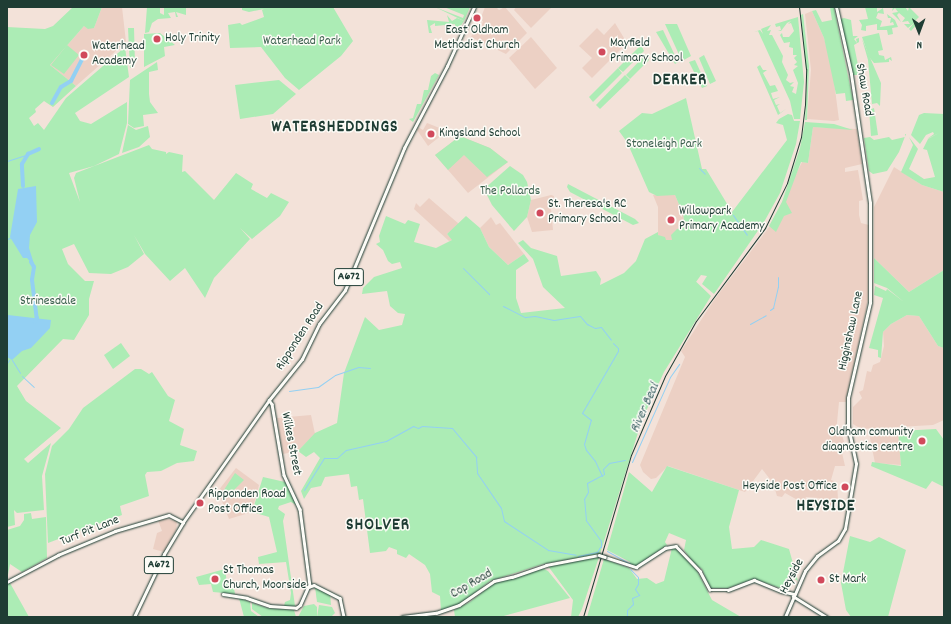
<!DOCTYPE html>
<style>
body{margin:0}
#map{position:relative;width:951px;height:624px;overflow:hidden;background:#f3e2d9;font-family:Dekko,sans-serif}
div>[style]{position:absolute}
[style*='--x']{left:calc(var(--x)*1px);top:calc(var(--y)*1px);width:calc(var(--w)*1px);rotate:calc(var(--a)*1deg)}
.built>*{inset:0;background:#ecd0c4}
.green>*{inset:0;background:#acecb5}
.water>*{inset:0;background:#93d0f3}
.stream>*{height:1px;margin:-0.5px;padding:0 0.5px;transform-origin:0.5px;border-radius:0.5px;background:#93d0f3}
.river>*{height:4px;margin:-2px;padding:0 2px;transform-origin:2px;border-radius:2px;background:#93d0f3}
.roads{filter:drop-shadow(0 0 1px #1f3d34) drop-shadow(0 0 1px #1f3d34)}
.tertiary>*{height:2.5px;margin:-1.25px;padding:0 1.25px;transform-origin:1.25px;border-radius:1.25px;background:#fdfcf7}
.secondary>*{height:2.5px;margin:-1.25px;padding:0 1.25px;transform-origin:1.25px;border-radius:1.25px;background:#fdfcf7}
.primary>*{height:3px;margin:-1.5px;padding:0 1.5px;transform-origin:1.5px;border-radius:1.5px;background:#fdfcf7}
.tram>*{height:1px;margin:-0.5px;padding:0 0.5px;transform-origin:0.5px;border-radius:0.5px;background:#1f3d34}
.bridges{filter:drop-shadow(0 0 1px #1f3d34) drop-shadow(0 0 1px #1f3d34)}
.tertiary-bridge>*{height:2.5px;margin:-1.25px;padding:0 1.25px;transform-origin:1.25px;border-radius:1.25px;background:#fdfcf7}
.dots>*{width:11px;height:11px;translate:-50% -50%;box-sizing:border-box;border:2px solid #fdfcf7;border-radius:50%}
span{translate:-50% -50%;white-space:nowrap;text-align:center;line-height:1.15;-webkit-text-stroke:3px #fdfcf7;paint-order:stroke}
.shield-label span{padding:1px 3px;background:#fdfcf7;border:1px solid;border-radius:3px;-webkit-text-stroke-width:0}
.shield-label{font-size:12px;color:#1f3d34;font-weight:700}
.poi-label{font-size:13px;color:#1f3d34}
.left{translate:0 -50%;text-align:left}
.right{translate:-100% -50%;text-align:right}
.park-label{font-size:13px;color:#3b604e}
.street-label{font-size:13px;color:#1f3d34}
.water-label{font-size:14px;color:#3c6264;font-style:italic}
.district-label{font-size:17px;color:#1f3d34;font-weight:700;letter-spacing:1px}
.frame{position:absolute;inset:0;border:8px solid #1f3d34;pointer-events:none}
.north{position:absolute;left:899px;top:12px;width:40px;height:40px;-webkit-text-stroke:3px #fdfcf7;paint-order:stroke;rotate:179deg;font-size:11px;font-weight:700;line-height:16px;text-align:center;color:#1f3d34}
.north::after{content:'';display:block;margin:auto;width:14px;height:18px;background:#1f3d34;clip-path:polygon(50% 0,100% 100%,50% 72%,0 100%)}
</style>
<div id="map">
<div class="built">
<i style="clip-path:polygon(102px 7px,122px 7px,126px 42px,76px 86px,50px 65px,84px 26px,94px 28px)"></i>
<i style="clip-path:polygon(485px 7px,496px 7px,499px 10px,505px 7px,527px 33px,506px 54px,471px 37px,475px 29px,481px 27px,483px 21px,480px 20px)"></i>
<i style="clip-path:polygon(516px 7px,552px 7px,531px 28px,514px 10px)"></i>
<i style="clip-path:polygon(812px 11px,824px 38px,832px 66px,839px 120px,834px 121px,807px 119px,811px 70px,805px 14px)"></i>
<i style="clip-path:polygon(615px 23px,627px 43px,592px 78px,582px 68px,592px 58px,579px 46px,597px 28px,604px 35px)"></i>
<i style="clip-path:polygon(531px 37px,557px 68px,535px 89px,509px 58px)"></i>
<i style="clip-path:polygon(427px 123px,447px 131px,428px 146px,417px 130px,418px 127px,423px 130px)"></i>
<i style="clip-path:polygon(813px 127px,857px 129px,862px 164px,845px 168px,845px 172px,858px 170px,863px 200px,859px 201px,859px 215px,861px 223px,869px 225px,868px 300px,846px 402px,839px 402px,836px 433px,842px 435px,844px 442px,840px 444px,845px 466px,835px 466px,831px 480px,837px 482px,838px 500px,835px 510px,819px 498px,806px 497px,803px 503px,785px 493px,782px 497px,777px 496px,773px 483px,762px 469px,745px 492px,668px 466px,656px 478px,651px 479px,643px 472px,640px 465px,685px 357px,681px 351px,714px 300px,770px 226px,802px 162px,808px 163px)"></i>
<i style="clip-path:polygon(460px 136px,490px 148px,508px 162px,468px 193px,435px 155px)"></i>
<i style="clip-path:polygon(894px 167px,922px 185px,944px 192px,944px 270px,909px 292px,874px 258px,874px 207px)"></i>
<i style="clip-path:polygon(551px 195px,554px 196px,551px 209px,553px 230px,532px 232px,527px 217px,531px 200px)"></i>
<i style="clip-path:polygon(653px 195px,675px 195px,683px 214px,685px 228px,672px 240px,666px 240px,658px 235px,658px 207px)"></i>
<i style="clip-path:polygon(429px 198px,459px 224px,447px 234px,453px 240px,449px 241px,414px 209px,416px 203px,420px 207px)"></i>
<i style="clip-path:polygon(491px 217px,496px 225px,500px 223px,524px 254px,508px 265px,489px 247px,480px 228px)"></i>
<i style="clip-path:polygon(907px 315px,919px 316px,938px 346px,944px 348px,944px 420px,933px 425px,861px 429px,853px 424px,853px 407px,862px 398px,859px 392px,863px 390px,867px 371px,871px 372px,873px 365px,880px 362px,884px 346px,883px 332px,891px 324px)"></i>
<i style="clip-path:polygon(311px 415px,315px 434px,298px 451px,283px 454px,277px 418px)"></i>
<i style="clip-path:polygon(898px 431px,901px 465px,875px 463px,869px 433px)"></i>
<i style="clip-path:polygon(236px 468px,259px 485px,252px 512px,229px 519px,218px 491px)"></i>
<i style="clip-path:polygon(166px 519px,177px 521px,176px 530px,164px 552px,153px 549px,157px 533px,162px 531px,158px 520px)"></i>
</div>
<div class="green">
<i style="clip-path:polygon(73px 7px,102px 7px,94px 28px,88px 29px,84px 26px,50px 65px,76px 86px,53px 107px,44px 101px,35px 109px,36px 112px,29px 118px,34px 126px,38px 123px,44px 130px,66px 98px,125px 47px,129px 77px,75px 113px,80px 121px,91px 124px,127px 102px,127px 123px,119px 154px,94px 166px,69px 173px,80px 202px,74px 178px,76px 173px,149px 145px,152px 149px,166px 152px,166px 154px,169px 152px,183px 155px,182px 172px,185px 171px,214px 200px,236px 173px,253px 184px,251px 189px,267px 198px,271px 193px,289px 202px,280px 216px,252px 239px,240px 228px,250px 239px,214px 278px,205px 298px,185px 268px,170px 281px,145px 254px,134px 235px,144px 254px,128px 267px,111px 274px,89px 273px,74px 244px,62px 249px,68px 264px,85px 281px,94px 281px,89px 299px,89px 315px,74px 340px,63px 339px,17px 386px,26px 401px,61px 428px,24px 459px,28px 463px,51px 443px,42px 476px,44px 510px,17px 513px,14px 510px,15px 525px,7px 527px,7px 27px,45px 29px,53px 26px)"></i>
<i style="clip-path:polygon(147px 7px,160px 7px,160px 13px,164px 15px,164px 8px,186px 7px,186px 15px,176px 12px,178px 17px,176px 17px,175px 12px,168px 13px,171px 18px,158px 19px,152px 23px,149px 32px,145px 33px)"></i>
<i style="clip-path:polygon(242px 7px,333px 7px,353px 41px,341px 56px,299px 90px,285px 78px,261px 47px,230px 48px,228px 25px,240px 23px,242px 25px,264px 17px,262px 10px,264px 9px,249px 12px,242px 10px)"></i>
<i style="clip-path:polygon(435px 7px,463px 18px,464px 15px,444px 7px,470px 7px,464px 21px)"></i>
<i style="clip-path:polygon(830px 7px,834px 8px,853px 100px,846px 101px,845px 93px,836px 94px,824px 38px,812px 11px,816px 10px,822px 22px,832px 20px)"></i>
<i style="clip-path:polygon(865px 7px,877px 7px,877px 12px,883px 8px,884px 14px,878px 13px,876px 18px,882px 21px,880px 27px,894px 25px,893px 22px,890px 23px,891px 18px,888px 18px,887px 14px,895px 20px,898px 27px,892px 28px,893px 34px,888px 35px,887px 30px,877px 30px,877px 24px,866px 26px,866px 31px,861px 30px,862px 25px,859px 20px,868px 19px)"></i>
<i style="clip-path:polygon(893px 7px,905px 7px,908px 11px,909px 7px,919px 17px,915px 21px,918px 23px,911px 31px,909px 29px,914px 23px,908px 28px,904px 24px,910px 24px,908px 21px,902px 22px,905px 18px,899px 13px,897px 15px,901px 22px,892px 13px,898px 12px,895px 8px,892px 11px)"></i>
<i style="clip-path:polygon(803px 14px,809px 66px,807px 120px,805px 120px,807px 80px,801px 15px)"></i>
<i style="clip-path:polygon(447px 15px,452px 21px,457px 18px,464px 21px,456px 33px,454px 32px,455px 24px,435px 26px,435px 23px,430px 26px,432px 33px,429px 33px,427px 20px,449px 22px)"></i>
<i style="clip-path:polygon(798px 17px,804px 82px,800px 119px,794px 119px,790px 101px,758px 31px,754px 32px,760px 30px,763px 34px,761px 29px,771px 25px,767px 31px,771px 30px,769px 35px,772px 35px,783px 56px,782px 62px,788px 75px,786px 80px,790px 83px,794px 82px,790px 86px,794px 87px,792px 92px,796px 94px,798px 83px,793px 70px,798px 66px,794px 65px,797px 62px,794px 58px,797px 55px,793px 55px,793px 48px,789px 47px,790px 42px,784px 43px,780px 35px,782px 33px,783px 37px,789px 37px,794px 31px,791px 23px,788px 24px,791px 21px,787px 23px,781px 31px,778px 31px,781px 30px,780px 26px,776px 27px,775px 24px)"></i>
<i style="clip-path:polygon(844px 18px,851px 20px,853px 36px,858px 36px,854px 39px,857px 43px,856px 39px,859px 38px,859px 42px,854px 45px,859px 70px,864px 70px,857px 75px,853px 75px,840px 19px)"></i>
<i style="clip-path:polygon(665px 24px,677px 24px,691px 56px,682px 61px)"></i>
<i style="clip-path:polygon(128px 28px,134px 28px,135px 65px,130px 68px)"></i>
<i style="clip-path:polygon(663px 30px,678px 62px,675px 64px,656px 32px)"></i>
<i style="clip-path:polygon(160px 33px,175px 45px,164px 47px,165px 56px,144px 67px,144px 34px)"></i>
<i style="clip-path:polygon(879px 33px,883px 50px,878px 51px,879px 55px,884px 56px,885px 60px,891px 57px,892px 61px,889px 59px,889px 62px,874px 63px,869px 57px,862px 37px)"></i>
<i style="clip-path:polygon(862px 39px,881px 83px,880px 106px,877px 103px,872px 104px,868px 60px)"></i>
<i style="clip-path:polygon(67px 45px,79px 55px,64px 74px,51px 65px)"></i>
<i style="clip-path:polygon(641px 45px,644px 51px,623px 72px,618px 68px)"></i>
<i style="clip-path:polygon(646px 54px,649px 60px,630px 79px,626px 75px)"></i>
<i style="clip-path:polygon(704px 55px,716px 81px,710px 84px,699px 58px)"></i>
<i style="clip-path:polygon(695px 60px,707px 86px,702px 88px,689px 62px)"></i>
<i style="clip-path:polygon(157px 62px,158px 70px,149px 72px,149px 94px,150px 102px,158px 113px,143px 115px,144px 126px,134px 128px,128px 124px,130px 80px)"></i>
<i style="clip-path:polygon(760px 65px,763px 70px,767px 70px,763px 73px,770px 86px,775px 85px,778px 91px,771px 93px,773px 99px,780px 97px,774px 100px,776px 105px,780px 104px,777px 106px,780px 113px,786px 109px,778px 115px,757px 67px)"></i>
<i style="clip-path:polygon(618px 68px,622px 73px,593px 102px,589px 97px)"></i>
<i style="clip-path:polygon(435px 73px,439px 75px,413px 122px,409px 119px,413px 118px,417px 104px,421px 104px,424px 90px,428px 90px,431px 76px)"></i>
<i style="clip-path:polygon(625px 75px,630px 80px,600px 109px,596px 105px)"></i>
<i style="clip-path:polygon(279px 80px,296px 94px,273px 114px,240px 119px,235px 85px)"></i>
<i style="clip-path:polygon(686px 98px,702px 169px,706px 169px,732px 212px,787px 140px,783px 125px,776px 123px,779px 119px,788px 114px,792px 115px,794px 121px,800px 121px,796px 144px,780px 193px,764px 222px,714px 294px,702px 284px,707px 276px,701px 275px,696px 282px,686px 272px,711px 296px,664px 372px,642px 420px,600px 554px,543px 564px,490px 581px,459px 605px,441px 611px,440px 596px,432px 592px,430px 574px,425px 565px,409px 554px,406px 558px,397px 554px,397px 550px,389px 547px,386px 551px,370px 553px,363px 499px,359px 500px,357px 486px,351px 487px,349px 474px,325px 477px,321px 486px,311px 488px,304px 499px,301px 491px,320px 458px,314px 452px,306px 457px,298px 451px,315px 433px,337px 423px,344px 373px,365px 317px,379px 330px,402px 325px,405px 314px,398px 313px,390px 306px,387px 291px,362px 294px,363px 288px,374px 277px,402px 268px,400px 262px,392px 264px,388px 261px,383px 250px,376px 244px,380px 242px,379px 236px,386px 216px,405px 224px,408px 220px,420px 224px,414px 242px,436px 248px,452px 240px,447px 234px,466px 216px,480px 228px,489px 247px,508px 265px,524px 254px,529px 261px,516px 270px,516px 298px,521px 313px,565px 308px,543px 287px,533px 259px,518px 243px,523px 240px,531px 248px,557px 256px,561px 276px,596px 271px,601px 279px,600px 285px,624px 273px,636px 261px,645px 239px,658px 232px,658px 235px,665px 237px,666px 240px,672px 240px,671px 235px,677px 229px,685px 227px,683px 214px,675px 195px,657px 196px,649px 192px,627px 142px,619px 131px,642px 113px,652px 114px)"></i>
<i style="clip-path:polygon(874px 108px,878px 135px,871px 136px,869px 110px)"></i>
<i style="clip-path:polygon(924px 113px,944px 114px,944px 192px,922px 185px,901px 172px,913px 145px,909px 137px,918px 149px,909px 169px,924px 179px,935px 177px,927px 150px,923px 149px,928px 139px,939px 133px,927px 139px,934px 134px,933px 132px,926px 135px,920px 144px,911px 135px,919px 115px)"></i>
<i style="clip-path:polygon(805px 122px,834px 124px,853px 130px,813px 127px,808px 163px,801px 162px,786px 202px,792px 213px,784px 216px,776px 232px,769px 226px,782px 202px,800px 148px)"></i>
<i style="clip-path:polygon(128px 125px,136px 130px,148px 126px,150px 137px,139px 147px,122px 153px)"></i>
<i style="clip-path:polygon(905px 134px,906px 134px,899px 152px,887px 171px,873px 174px,869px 171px,864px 138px,870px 137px,874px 140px,889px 137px,892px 140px,905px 137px)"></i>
<i style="clip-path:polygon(460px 136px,490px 148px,508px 162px,487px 177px,464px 155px,448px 170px,435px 155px)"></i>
<i style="clip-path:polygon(510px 166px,523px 175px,527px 182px,531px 200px,527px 217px,514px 231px,492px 205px,484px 189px)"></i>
<i style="clip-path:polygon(568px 184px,635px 219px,639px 223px,633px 225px,570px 192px,567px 187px)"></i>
<i style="clip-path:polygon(874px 258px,909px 292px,944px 270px,944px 348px,938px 346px,919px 316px,907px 315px,891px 324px,883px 332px,881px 358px,878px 357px,878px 350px,869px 348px,883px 298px,874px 295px,875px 286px,886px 291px,887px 289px,904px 302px,887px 288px,874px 283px)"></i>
<i style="clip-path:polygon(121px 343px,130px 356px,113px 369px,104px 355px)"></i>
<i style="clip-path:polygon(135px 369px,141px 369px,149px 374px,152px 372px,168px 396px,175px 400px,169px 421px,184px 429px,180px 445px,197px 451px,194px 461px,177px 463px,161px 471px,147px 472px,145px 475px,149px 496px,120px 506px,122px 515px,48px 543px,45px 474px,52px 446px,69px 429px,83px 408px)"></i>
<i style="clip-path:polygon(936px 429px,944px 440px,944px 487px,932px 481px,926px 489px,871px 466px,872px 462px,901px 466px,898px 431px)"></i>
<i style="clip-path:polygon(667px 466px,739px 490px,729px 527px,732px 549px,754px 547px,761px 540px,789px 549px,798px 581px,791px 577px,786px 590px,754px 579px,728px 588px,710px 588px,702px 569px,695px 565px,684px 550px,686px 540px,669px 533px,665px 542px,667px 545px,636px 566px,630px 566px,630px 562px,607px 550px,629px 472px,652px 492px)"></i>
<i style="clip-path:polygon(235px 473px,244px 480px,227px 497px,222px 493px)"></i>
<i style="clip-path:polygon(263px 477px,285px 482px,298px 506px,291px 502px,279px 506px,278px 509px,285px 514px,283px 521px,295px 606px,284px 606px,285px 602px,290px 600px,291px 593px,286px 562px,259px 564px,258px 557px,277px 552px,269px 517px,252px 512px)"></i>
<i style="clip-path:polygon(31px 513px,32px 519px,46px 517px,47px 558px,22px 572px,10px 564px,7px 580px,7px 530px,20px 526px,24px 520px,24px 514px)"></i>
<i style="clip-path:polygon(850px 536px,870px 542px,879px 537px,906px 550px,888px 617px,851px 617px,846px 610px,841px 583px)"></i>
<i style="clip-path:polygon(672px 548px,678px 550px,697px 571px,712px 600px,741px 617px,587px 617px,604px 559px,629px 568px,637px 579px,647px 578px,656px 584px,664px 581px)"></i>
<i style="clip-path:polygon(599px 557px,582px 609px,578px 617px,571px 617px,573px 600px,548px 566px)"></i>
<i style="clip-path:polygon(542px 568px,548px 571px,570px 598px,500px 617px,455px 617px,454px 610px,470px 602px,494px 583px)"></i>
<i style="clip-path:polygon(225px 569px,227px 583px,233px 583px,235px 594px,213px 592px,211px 584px,199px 585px,196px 577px)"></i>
<i style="clip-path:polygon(10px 583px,29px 617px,7px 617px,7px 584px)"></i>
<i style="clip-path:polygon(315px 587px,330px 593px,331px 605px,317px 602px)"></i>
<i style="clip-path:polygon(239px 598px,250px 602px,251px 611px,259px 617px,244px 617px)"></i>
<i style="clip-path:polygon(252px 603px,267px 608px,294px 610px,296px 617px,263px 617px,252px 609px)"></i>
<i style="clip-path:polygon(314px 604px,317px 607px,317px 617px,298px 617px,304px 606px)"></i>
<i style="clip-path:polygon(319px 605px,332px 607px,335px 613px,331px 617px,317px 617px)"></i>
</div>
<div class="water">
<i style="clip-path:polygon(36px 186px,37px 222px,30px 235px,29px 248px,35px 267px,27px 258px,23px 258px,10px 237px,18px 189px)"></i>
<i style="clip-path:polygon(8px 315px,51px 320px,50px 328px,31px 348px,22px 351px,12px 360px,7px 357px)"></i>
</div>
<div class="stream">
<i style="--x:7;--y:161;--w:22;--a:-18"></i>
<i style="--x:699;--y:168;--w:8;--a:45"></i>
<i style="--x:733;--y:215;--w:24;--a:55"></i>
<i style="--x:7;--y:239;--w:3;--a:-18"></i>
<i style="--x:463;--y:268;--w:37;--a:45"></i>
<i style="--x:503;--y:306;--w:25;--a:27"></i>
<i style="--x:525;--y:317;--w:10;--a:-6"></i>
<i style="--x:535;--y:316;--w:19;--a:12"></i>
<i style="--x:554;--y:320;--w:26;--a:-9"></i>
<i style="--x:580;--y:316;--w:11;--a:49"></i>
<i style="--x:587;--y:324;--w:9;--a:27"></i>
<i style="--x:595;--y:328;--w:6;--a:-9"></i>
<i style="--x:601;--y:327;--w:16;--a:52"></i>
<i style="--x:770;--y:310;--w:4;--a:-34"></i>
<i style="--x:773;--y:308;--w:22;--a:-77"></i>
<i style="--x:778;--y:287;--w:10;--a:-90"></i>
<i style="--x:750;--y:324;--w:18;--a:-29"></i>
<i style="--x:12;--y:360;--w:15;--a:58"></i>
<i style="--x:7;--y:363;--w:4;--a:-56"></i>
<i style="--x:22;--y:376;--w:16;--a:43"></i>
<i style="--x:289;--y:391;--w:29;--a:-8"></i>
<i style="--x:318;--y:387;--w:21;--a:-35"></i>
<i style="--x:335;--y:375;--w:24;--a:-19"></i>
<i style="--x:358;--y:367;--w:12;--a:5"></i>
<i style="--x:632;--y:462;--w:93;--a:-65.9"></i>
<i style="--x:670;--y:377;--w:16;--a:-55"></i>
<i style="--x:602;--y:476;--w:17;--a:-115"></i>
<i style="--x:595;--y:461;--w:14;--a:-129"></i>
<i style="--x:586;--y:450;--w:6;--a:-108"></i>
<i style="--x:584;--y:444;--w:25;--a:-74"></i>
<i style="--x:591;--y:420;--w:11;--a:-142"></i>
<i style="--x:582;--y:413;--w:72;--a:-59.9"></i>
<i style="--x:618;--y:351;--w:3;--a:-90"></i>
<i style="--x:618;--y:348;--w:7;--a:-135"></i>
<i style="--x:304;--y:490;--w:38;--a:-58"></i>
<i style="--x:324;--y:458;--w:13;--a:0"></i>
<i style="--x:337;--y:458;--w:12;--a:-42"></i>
<i style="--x:346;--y:450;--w:41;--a:-12.7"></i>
<i style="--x:386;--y:441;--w:31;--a:-29"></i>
<i style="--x:413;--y:426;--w:5;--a:22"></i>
<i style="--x:418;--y:428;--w:4;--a:-27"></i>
<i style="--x:422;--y:426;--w:30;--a:4"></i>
<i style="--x:452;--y:428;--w:38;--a:50"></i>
<i style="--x:476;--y:457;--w:16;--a:86"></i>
<i style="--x:477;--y:473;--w:42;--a:55.6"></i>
<i style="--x:501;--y:508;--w:13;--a:77"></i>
<i style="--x:504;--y:521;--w:53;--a:33.4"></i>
<i style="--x:548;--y:550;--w:28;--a:10"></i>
<i style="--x:601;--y:547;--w:6;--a:-90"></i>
<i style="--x:601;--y:541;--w:26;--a:-126"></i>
<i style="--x:586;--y:520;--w:21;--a:-95"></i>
<i style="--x:584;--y:499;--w:8;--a:-60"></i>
<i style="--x:588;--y:492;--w:9;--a:-96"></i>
<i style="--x:587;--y:483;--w:19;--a:-28"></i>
<i style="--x:604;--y:474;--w:5;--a:-101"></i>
<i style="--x:603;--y:469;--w:8;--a:-45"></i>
<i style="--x:609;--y:463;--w:16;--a:-11"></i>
<i style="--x:607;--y:551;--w:26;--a:29"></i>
<i style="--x:578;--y:556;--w:19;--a:-12"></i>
<i style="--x:597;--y:552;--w:6;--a:-59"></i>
<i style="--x:627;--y:617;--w:7;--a:-90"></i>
<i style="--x:627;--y:610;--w:8;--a:-45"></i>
<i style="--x:633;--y:604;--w:6;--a:-99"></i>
<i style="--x:632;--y:598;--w:8;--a:-23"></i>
<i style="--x:639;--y:595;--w:7;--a:-124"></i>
<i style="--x:635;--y:589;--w:6;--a:-59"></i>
<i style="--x:638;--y:584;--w:7;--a:-90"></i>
<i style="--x:638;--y:577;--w:11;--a:-135"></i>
</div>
<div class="river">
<i style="--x:52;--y:103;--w:18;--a:-61"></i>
<i style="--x:61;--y:87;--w:12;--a:-31"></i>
<i style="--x:71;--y:81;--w:29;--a:-63"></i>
<i style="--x:23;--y:186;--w:22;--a:-93"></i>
<i style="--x:22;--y:164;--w:12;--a:-59"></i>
<i style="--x:28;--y:154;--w:12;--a:-24"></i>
<i style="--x:31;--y:262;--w:6;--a:59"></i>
<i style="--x:34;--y:267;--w:13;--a:99"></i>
<i style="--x:32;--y:280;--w:38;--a:83"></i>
<i style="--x:37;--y:318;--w:4;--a:124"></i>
</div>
<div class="roads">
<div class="tertiary">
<i style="--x:269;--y:400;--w:5;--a:53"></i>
<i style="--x:272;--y:404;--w:72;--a:80.4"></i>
<i style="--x:284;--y:475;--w:38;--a:65"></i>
<i style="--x:300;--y:509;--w:78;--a:82.6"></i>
<i style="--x:605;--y:557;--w:33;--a:18"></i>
<i style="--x:636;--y:567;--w:35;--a:-33"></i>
<i style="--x:665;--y:548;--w:11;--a:-10"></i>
<i style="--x:676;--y:546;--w:35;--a:46"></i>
<i style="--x:700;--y:571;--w:21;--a:62"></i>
<i style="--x:710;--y:590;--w:18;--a:0"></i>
<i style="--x:728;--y:590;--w:28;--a:-21"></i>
<i style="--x:754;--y:580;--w:29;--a:22"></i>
<i style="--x:781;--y:591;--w:13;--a:13"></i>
<i style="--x:7;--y:582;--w:58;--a:-27.9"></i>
<i style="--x:58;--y:555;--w:62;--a:-22.8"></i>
<i style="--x:115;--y:531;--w:56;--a:-16.5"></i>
<i style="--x:169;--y:515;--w:16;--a:27"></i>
<i style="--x:223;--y:594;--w:24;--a:9"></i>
<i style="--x:247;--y:598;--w:24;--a:19"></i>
<i style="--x:270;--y:606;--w:26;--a:4"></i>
<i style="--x:296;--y:608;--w:5;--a:-37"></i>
<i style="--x:300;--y:605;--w:20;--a:-66"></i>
<i style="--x:308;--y:587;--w:6;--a:-18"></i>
<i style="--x:314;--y:585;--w:29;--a:27"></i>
<i style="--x:340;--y:598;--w:19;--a:78"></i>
<i style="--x:793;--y:596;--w:40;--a:32"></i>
<i style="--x:402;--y:617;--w:34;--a:-7"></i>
<i style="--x:436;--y:613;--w:24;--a:-19"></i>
<i style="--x:459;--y:605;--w:42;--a:-34.4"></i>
<i style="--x:494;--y:581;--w:18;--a:-13"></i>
<i style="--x:512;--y:577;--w:36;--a:-19"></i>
<i style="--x:546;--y:565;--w:54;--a:-10.7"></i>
</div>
<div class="secondary">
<i style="--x:785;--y:617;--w:50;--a:-66.5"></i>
<i style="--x:805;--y:571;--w:19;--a:-51"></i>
<i style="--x:817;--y:556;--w:26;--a:-36"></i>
<i style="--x:838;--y:541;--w:14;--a:-60"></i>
<i style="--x:845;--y:529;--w:66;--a:-80.4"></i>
<i style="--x:856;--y:464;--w:40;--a:-102"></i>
<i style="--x:848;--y:425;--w:27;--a:-90"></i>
<i style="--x:848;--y:398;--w:98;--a:-77"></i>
<i style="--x:870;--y:303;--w:100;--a:-90"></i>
<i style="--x:870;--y:203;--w:130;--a:-98.4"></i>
<i style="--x:851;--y:74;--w:69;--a:-102.6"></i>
</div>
<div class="primary">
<i style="--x:134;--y:617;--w:70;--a:-64.5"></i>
<i style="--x:164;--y:554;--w:37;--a:-59"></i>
<i style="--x:183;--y:522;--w:149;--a:-54.8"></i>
<i style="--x:269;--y:400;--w:53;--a:-51.2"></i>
<i style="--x:302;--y:359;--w:39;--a:-64"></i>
<i style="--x:319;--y:324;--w:43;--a:-52.6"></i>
<i style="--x:345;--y:290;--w:154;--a:-67.4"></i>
<i style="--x:404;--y:148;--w:93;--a:-62.3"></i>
<i style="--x:447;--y:66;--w:65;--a:-65.4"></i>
</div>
</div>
<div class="tram">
<i style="--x:583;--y:617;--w:169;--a:-73.5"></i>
<i style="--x:631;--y:455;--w:86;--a:-66.7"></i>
<i style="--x:665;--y:376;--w:63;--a:-60.6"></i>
<i style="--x:696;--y:321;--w:116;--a:-53.4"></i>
<i style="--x:765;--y:228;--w:50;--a:-63.9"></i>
<i style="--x:787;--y:183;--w:48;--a:-73.1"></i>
<i style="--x:801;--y:137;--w:32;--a:-83"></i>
<i style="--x:805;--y:105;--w:36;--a:-88"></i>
<i style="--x:806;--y:69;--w:62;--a:-96.4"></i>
</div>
<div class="bridges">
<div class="tertiary-bridge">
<i style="--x:599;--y:555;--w:6;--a:18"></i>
</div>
</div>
<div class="dots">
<i style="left:477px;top:18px;background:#d1495b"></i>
<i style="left:157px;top:39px;background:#d1495b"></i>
<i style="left:602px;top:52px;background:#d1495b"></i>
<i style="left:84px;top:55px;background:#d1495b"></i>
<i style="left:431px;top:134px;background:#d1495b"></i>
<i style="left:540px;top:213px;background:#d1495b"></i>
<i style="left:671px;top:220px;background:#d1495b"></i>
<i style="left:922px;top:441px;background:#d1495b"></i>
<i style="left:845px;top:487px;background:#d1495b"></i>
<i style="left:200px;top:503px;background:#d1495b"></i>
<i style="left:215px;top:579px;background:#d1495b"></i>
<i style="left:821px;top:580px;background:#d1495b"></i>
</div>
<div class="shield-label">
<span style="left:349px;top:277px">A672</span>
<span style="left:159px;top:565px">A672</span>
</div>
<div class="poi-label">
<span style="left:477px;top:39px">East Oldham<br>Methodist Church</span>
<span class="left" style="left:165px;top:39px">Holy Trinity</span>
<span class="left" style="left:610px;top:52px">Mayfield<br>Primary School</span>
<span class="left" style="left:92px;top:55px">Waterhead<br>Academy</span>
<span class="left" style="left:439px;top:134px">Kingsland School</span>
<span class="left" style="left:548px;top:213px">St. Theresa's RC<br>Primary School</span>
<span class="left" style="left:679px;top:220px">Willowpark<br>Primary Academy</span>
<span class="right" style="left:913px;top:441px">Oldham comunity<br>diagnostics centre</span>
<span class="right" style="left:837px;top:487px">Heyside Post Office</span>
<span class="left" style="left:208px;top:503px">Ripponden Road<br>Post Office</span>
<span class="left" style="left:223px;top:579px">St Thomas<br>Church, Moorside</span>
<span class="left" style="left:829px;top:580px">St Mark</span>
</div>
<div class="park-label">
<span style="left:302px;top:42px">Waterhead Park</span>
<span style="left:664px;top:145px">Stoneleigh Park</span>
<span style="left:510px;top:192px">The Pollards</span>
<span style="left:48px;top:302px">Strinesdale</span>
</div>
<div class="street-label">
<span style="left:863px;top:90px;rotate:80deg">Shaw Road</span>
<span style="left:852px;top:331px;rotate:-78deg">Higginshaw Lane</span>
<span style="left:301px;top:337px;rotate:-57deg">Ripponden Road</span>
<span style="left:290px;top:444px;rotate:79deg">Wilkes Street</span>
<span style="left:90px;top:532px;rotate:-22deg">Turf Pit Lane</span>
<span style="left:793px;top:577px;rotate:-62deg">Heyside</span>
<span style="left:472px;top:585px;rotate:-30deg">Cop Road</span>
</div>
<div class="water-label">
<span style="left:645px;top:408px;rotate:-66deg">River Beal</span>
</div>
<div class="district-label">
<span style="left:680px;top:82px">DERKER</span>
<span style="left:335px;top:129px">WATERSHEDDINGS</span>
<span style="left:826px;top:508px">HEYSIDE</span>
<span style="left:378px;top:527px">SHOLVER</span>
</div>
<div class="frame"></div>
<div class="north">N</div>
</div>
